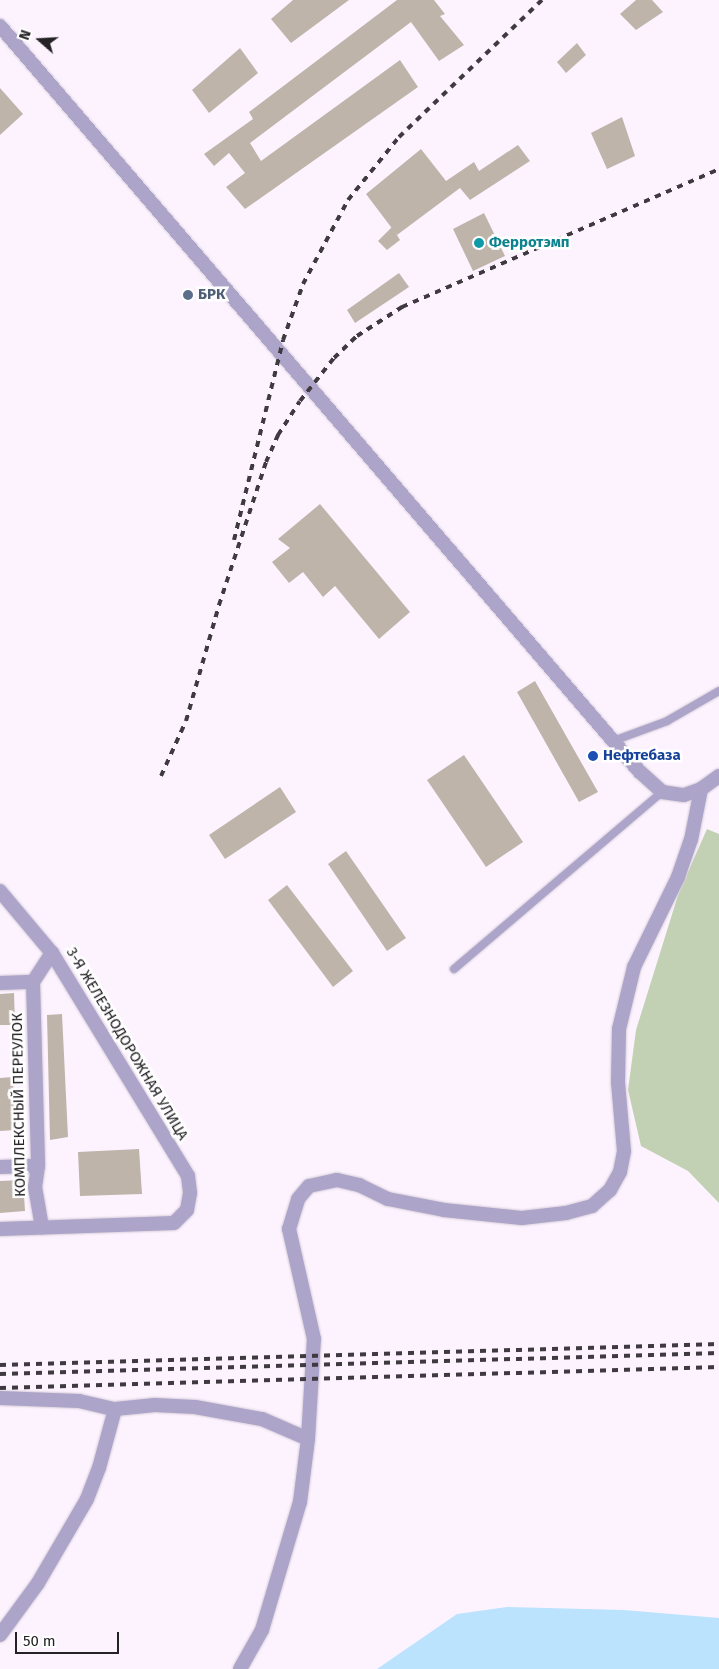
<!DOCTYPE html>
<meta charset="utf-8">
<style>
body{margin:0}
#map{position:relative;width:719px;height:1669px;overflow:hidden;background:#fdf3ff;font-family:"Fira Sans",sans-serif}
div>[style]{position:absolute}
[style*='--x']{left:calc(var(--x)*1px);top:calc(var(--y)*1px);width:calc(var(--w)*1px);rotate:calc(var(--a)*1deg)}
.green>*{inset:0;background:#c2d1b3}
.water>*{inset:0;background:#bbe3fe}
.building>*{inset:0;background:#bfb4aa}
.roads{filter:drop-shadow(0 0 1px #d6cdd8) drop-shadow(0 0 1px #d6cdd8)}
.service>*{height:8px;margin:-4px;padding:0 4px;transform-origin:4px;border-radius:4px;background:#aca5c9}
.minor>*{height:14px;margin:-7px;padding:0 7px;transform-origin:7px;border-radius:7px;background:#aca5c9}
.tertiary>*{height:14px;margin:-7px;padding:0 7px;transform-origin:7px;border-radius:7px;background:#aca5c9}
.rail>*{height:4px;margin-top:-2px;transform-origin:0;background:repeating-linear-gradient(90deg,#3e3a3f 0 6px,transparent 0 12px)}
.dots>*{width:14px;height:14px;translate:-50% -50%;box-sizing:border-box;border:2px solid #fff;border-radius:50%}
span{translate:-50% -50%;white-space:nowrap;text-align:center;line-height:1.15;-webkit-text-stroke:5px #fff;paint-order:stroke}
.culture-label{font-size:15px;color:#0d838f;font-weight:700}
.left{translate:0 -50%;text-align:left}
.service-label{font-size:15px;color:#4e5e75;font-weight:700}
.transit-label{font-size:15px;color:#164399;font-weight:700}
.street-label{font-size:15px;color:#252226}
.north{position:absolute;left:15px;top:15px;width:50px;height:50px;-webkit-text-stroke:4px #fff;paint-order:stroke;rotate:289deg;font-size:14px;font-weight:700;line-height:20px;text-align:center;color:#252226}
.north::after{content:'';display:block;margin:auto;width:18px;height:22px;background:#252226;clip-path:polygon(50% 0,100% 100%,50% 72%,0 100%)}
.scale{position:absolute;left:15px;top:1632px;width:104px;height:22px;box-sizing:border-box;border:2px solid #252226;border-top:0;padding-left:6px;font-size:15px;line-height:18px;white-space:nowrap;color:#252226;-webkit-text-stroke:4px #fff;paint-order:stroke}
</style>
<div id="map">
<div class="green">
<i style="clip-path:polygon(707px 829px,719px 834px,719px 1203px,688px 1171px,641px 1146px,628px 1090px,636px 1030px,679px 892px)"></i>
</div>
<div class="water">
<i style="clip-path:polygon(507px 1607px,624px 1610px,719px 1618px,719px 1669px,377px 1669px,457px 1614px)"></i>
</div>
<div class="building">
<i style="clip-path:polygon(293px 0,349px 0,291px 43px,271px 19px)"></i>
<i style="clip-path:polygon(397px 0,434px 0,445px 14px,440px 16px,464px 45px,439px 61px,411px 22px,250px 143px,261px 161px,400px 60px,418px 87px,245px 209px,226px 187px,245px 173px,229px 153px,214px 166px,204px 154px,253px 119px,249px 112px)"></i>
<i style="clip-path:polygon(636px 0,652px 0,663px 12px,636px 30px,620px 14px)"></i>
<i style="clip-path:polygon(577px 43px,586px 55px,566px 73px,557px 62px)"></i>
<i style="clip-path:polygon(240px 48px,258px 73px,209px 113px,192px 90px)"></i>
<i style="clip-path:polygon(0 88px,23px 114px,0 135px)"></i>
<i style="clip-path:polygon(622px 117px,635px 156px,607px 169px,591px 133px)"></i>
<i style="clip-path:polygon(518px 145px,530px 161px,470px 200px,460px 188px,397px 235px,366px 194px,421px 149px,446px 181px,474px 162px,479px 171px)"></i>
<i style="clip-path:polygon(484px 213px,505px 256px,473px 271px,453px 229px)"></i>
<i style="clip-path:polygon(392px 227px,400px 240px,387px 250px,378px 241px)"></i>
<i style="clip-path:polygon(399px 273px,409px 287px,355px 323px,347px 310px)"></i>
<i style="clip-path:polygon(320px 504px,410px 612px,379px 639px,335px 586px,323px 597px,303px 572px,289px 583px,272px 562px,290px 548px,278px 539px)"></i>
<i style="clip-path:polygon(535px 681px,598px 792px,579px 802px,517px 692px)"></i>
<i style="clip-path:polygon(464px 755px,523px 842px,486px 867px,427px 780px)"></i>
<i style="clip-path:polygon(280px 787px,296px 812px,225px 859px,209px 835px)"></i>
<i style="clip-path:polygon(346px 851px,406px 938px,387px 951px,328px 864px)"></i>
<i style="clip-path:polygon(287px 885px,353px 971px,333px 987px,268px 900px)"></i>
<i style="clip-path:polygon(14px 993px,15px 1025px,0 1025px,0 994px)"></i>
<i style="clip-path:polygon(62px 1014px,68px 1137px,50px 1140px,47px 1015px)"></i>
<i style="clip-path:polygon(13px 1077px,15px 1130px,0 1131px,0 1078px)"></i>
<i style="clip-path:polygon(139px 1149px,142px 1194px,80px 1196px,78px 1152px)"></i>
<i style="clip-path:polygon(23px 1180px,25px 1211px,0 1213px,0 1181px)"></i>
</div>
<div class="roads">
<div class="service">
<i style="--x:613;--y:741;--w:58;--a:-20.3"></i>
<i style="--x:667;--y:721;--w:60;--a:-30"></i>
<i style="--x:454;--y:969;--w:273;--a:-40.4"></i>
</div>
<div class="minor">
<i style="--x:0;--y:891;--w:81;--a:50"></i>
<i style="--x:52;--y:953;--w:261;--a:58.6"></i>
<i style="--x:188;--y:1176;--w:17;--a:83"></i>
<i style="--x:190;--y:1193;--w:17;--a:100"></i>
<i style="--x:187;--y:1210;--w:18;--a:135"></i>
<i style="--x:174;--y:1223;--w:174;--a:178"></i>
<i style="--x:33;--y:982;--w:184;--a:88.4"></i>
<i style="--x:38;--y:1166;--w:21;--a:98"></i>
<i style="--x:35;--y:1187;--w:41;--a:80.1"></i>
<i style="--x:0;--y:983;--w:33;--a:-2"></i>
<i style="--x:33;--y:982;--w:35;--a:-57"></i>
<i style="--x:0;--y:1167;--w:38;--a:-2"></i>
<i style="--x:0;--y:1398;--w:79;--a:2.2"></i>
<i style="--x:79;--y:1401;--w:37;--a:13"></i>
<i style="--x:0;--y:1635;--w:64;--a:-53.8"></i>
<i style="--x:38;--y:1583;--w:97;--a:-59.7"></i>
<i style="--x:87;--y:1499;--w:33;--a:-69"></i>
<i style="--x:99;--y:1468;--w:61;--a:-74.8"></i>
<i style="--x:115;--y:1409;--w:40;--a:-5.7"></i>
<i style="--x:155;--y:1405;--w:40;--a:2.9"></i>
<i style="--x:195;--y:1407;--w:68;--a:10.2"></i>
<i style="--x:262;--y:1419;--w:50;--a:23.5"></i>
<i style="--x:240;--y:1669;--w:45;--a:-60.6"></i>
<i style="--x:262;--y:1630;--w:134;--a:-73.5"></i>
<i style="--x:300;--y:1502;--w:64;--a:-82.8"></i>
<i style="--x:308;--y:1439;--w:100;--a:-86.6"></i>
<i style="--x:314;--y:1339;--w:113;--a:-102.8"></i>
<i style="--x:289;--y:1229;--w:31;--a:-73"></i>
<i style="--x:298;--y:1199;--w:17;--a:-50"></i>
<i style="--x:309;--y:1186;--w:29;--a:-12"></i>
<i style="--x:337;--y:1180;--w:23;--a:13"></i>
<i style="--x:359;--y:1185;--w:32;--a:26"></i>
<i style="--x:388;--y:1199;--w:57;--a:11.1"></i>
<i style="--x:444;--y:1210;--w:78;--a:5.9"></i>
<i style="--x:522;--y:1218;--w:44;--a:-6.5"></i>
<i style="--x:566;--y:1213;--w:27;--a:-15"></i>
<i style="--x:592;--y:1206;--w:24;--a:-42"></i>
<i style="--x:610;--y:1190;--w:21;--a:-61"></i>
<i style="--x:620;--y:1172;--w:21;--a:-79"></i>
<i style="--x:624;--y:1151;--w:69;--a:-95"></i>
<i style="--x:618;--y:1082;--w:53;--a:-88.9"></i>
<i style="--x:619;--y:1029;--w:64;--a:-76.4"></i>
<i style="--x:634;--y:967;--w:100;--a:-63.9"></i>
<i style="--x:678;--y:877;--w:39;--a:-71"></i>
<i style="--x:691;--y:840;--w:52;--a:-78.9"></i>
</div>
<div class="tertiary">
<i style="--x:0;--y:26;--w:982;--a:49.38"></i>
<i style="--x:639;--y:771;--w:31;--a:42"></i>
<i style="--x:662;--y:792;--w:22;--a:8"></i>
<i style="--x:684;--y:795;--w:18;--a:-19"></i>
<i style="--x:701;--y:789;--w:22;--a:-36"></i>
</div>
</div>
<div class="rail">
<i style="--x:234;--y:540;--w:206;--a:-76.2"></i>
<i style="--x:283;--y:340;--w:59;--a:-70.3"></i>
<i style="--x:303;--y:284;--w:95;--a:-61.8"></i>
<i style="--x:348;--y:200;--w:81;--a:-51"></i>
<i style="--x:399;--y:137;--w:198;--a:-43.8"></i>
<i style="--x:161;--y:776;--w:60;--a:-65.6"></i>
<i style="--x:186;--y:721;--w:121;--a:-74.1"></i>
<i style="--x:219;--y:605;--w:151;--a:-71.8"></i>
<i style="--x:266;--y:462;--w:30;--a:-66"></i>
<i style="--x:278;--y:435;--w:40;--a:-57.1"></i>
<i style="--x:300;--y:401;--w:55;--a:-51.7"></i>
<i style="--x:334;--y:358;--w:32;--a:-44"></i>
<i style="--x:357;--y:336;--w:54;--a:-32.8"></i>
<i style="--x:402;--y:307;--w:346;--a:-23.5"></i>
<i style="--x:0;--y:1365;--w:719;--a:-1.67"></i>
<i style="--x:0;--y:1374;--w:719;--a:-1.67"></i>
<i style="--x:0;--y:1388;--w:719;--a:-1.67"></i>
</div>
<div class="dots">
<i style="left:479px;top:243px;background:#0f9aa8"></i>
<i style="left:188px;top:295px;background:#5c6f8a"></i>
<i style="left:593px;top:756px;background:#1a4fb4"></i>
</div>
<div class="culture-label">
<span class="left" style="left:489px;top:243px">Ферротэмп</span>
</div>
<div class="service-label">
<span class="left" style="left:198px;top:295px">БРК</span>
</div>
<div class="transit-label">
<span class="left" style="left:603px;top:756px">Нефтебаза</span>
</div>
<div class="street-label">
<span style="left:127px;top:1044px;rotate:59deg">3-Я ЖЕЛЕЗНОДОРОЖНАЯ УЛИЦА</span>
<span style="left:19px;top:1105px;rotate:-91deg">КОМПЛЕКСНЫЙ ПЕРЕУЛОК</span>
</div>
<div class="north">N</div>
<div class="scale">50 m</div>
</div>
